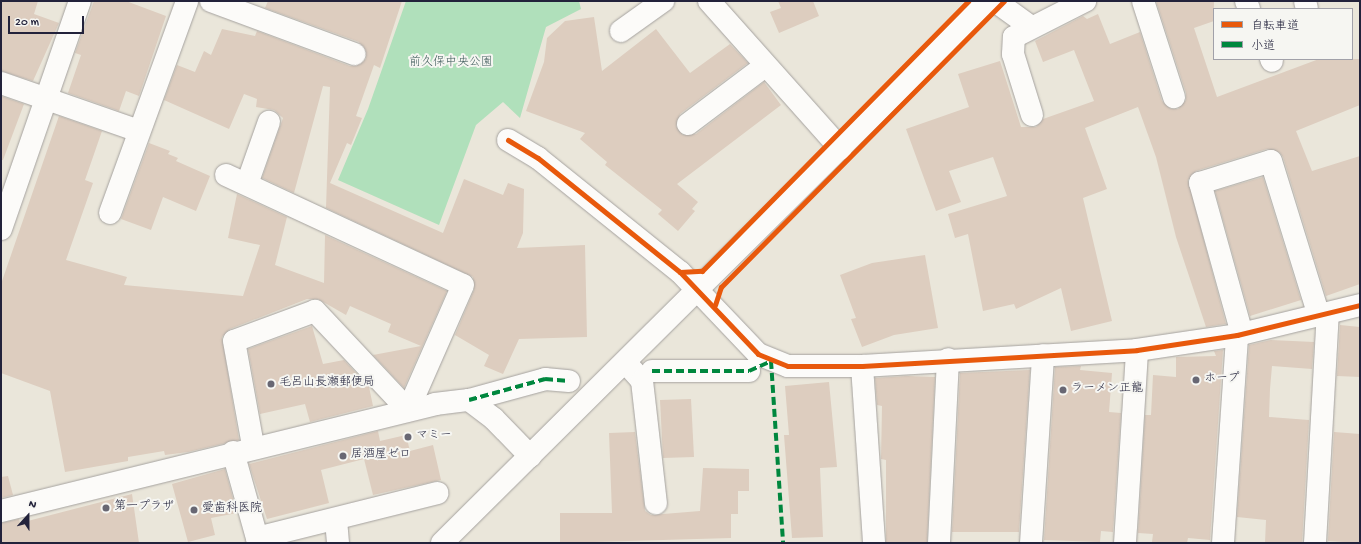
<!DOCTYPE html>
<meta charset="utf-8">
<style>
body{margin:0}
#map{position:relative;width:1361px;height:544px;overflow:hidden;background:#eae6da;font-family:"Gochi Hand","Klee One",sans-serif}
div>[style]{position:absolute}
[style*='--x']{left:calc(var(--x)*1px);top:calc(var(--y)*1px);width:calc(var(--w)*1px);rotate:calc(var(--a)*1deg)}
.green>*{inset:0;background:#b0e0bb}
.building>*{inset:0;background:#ddcdbf}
.roads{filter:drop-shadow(0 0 1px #a5a29f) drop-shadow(0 0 1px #a5a29f)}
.minor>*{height:22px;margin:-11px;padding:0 11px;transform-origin:11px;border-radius:11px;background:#fcfbf9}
.quiet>*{height:4px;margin-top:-2px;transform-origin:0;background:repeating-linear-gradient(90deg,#00873e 0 8px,transparent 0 12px)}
.cycleway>*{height:5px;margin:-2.5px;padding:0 2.5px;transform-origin:2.5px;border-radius:2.5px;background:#e8590c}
.dots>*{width:11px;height:11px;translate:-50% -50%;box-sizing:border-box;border:2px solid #f6f6f2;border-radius:50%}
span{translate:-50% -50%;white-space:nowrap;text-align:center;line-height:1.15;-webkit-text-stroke:4px #f6f6f2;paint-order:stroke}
.park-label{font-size:12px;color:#3e5a5a}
.poi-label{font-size:12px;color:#22223b}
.left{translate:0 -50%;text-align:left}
.frame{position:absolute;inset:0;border:2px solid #22223b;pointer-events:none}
.legend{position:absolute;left:1213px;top:8px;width:140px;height:52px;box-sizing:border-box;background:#f6f6f2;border:1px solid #a1a1a9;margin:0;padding:5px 7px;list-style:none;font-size:12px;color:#22223b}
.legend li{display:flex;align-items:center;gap:8px;height:20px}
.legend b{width:20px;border:1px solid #a1a1a9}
.north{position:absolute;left:8px;top:496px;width:40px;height:40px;-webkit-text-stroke:3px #f6f6f2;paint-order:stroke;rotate:21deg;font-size:11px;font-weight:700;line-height:16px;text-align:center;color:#22223b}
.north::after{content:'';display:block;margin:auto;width:14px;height:18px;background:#22223b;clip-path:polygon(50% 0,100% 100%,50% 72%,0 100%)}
.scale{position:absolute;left:8px;top:16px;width:76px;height:18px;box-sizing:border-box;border:2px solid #22223b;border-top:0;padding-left:5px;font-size:12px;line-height:14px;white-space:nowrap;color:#22223b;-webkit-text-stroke:3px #f6f6f2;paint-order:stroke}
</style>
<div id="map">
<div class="green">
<i style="clip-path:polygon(406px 1px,579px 1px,581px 9px,546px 27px,520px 118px,503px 102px,476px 125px,439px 225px,338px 180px,368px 109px)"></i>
</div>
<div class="building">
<i style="clip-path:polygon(1px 1px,38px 1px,34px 14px,59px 23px,33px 81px,1px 71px)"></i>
<i style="clip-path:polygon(94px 1px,126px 1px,166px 16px,139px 96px,126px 91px,119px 111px,68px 93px,81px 55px,75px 53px)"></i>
<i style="clip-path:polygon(268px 1px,402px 1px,380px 68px,374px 65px,356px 116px,362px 118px,351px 145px,347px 143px,330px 183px,443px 233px,464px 179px,503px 195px,508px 183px,524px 189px,523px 233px,517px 248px,585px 245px,587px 337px,519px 339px,503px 374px,484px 366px,489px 355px,455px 335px,474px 290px,473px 277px,326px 208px,330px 87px,323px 86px,294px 193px,262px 178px,283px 118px,274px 110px,256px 107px,257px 99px,244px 94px,229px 129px,164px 100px,177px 65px,195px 72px,204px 51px,211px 55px,222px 29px,255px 36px,257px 31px,350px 66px,356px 66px,366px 59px,366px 52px,359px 42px,265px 8px)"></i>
<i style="clip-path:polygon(778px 1px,813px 1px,819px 16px,779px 33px,770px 12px,781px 8px)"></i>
<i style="clip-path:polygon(1156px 1px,1214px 1px,1214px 21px,1194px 28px,1217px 97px,1319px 59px,1360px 59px,1360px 105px,1296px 131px,1312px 171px,1360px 156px,1360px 284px,1326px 296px,1283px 157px,1279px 152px,1267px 149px,1196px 171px,1188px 180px,1226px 324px,1206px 327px,1176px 237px,1156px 157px,1138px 107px,1085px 128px,1107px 189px,1083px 198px,1112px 321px,1071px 331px,1061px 288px,1016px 309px,1014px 304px,983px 311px,968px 234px,955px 238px,948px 214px,1007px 196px,993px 157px,949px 171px,961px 202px,936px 211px,906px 129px,969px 107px,958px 74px,1000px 61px,1021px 127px,1036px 127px,1043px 119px,1094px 101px,1074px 50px,1043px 62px,1035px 41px,1083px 16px,1087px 19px,1098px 14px,1110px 44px,1140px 32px,1162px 101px,1171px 109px,1178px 109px,1186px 100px,1186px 93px)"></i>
<i style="clip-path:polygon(594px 17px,602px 71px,656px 29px,690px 73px,730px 44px,748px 63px,680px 114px,676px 126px,683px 135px,696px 134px,764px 82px,781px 105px,677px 184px,698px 202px,692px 209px,695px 211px,678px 231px,658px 214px,662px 210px,605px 165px,607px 162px,580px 139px,585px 133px,526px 111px,544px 62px,547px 38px,565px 21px)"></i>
<i style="clip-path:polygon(1px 96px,24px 104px,3px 160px,1px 160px)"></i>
<i style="clip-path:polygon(59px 116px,102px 131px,85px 180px,93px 183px,66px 260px,127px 277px,124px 285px,243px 296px,260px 245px,228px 238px,237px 194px,287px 217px,275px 265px,324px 283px,325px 235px,447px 291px,404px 388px,373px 355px,421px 346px,388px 332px,391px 324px,350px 306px,346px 315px,318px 299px,307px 299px,230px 329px,222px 337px,239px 440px,188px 452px,165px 455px,164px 451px,128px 457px,128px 461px,65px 472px,50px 391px,1px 373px,1px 284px)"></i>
<i style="clip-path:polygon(149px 143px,170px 151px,168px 154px,178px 158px,176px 161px,210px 176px,196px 211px,163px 197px,151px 230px,121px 219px)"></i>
<i style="clip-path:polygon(1263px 177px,1301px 300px,1250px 316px,1215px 191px)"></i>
<i style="clip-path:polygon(925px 255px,938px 328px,894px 335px,862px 347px,851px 319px,856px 318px,840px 275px,872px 263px)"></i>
<i style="clip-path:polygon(1340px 325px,1360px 327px,1360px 377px,1337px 376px)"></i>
<i style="clip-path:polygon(312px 326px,323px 364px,344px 360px,369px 387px,373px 406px,310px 422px,305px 404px,260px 414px,248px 349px)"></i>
<i style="clip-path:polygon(1271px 340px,1314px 342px,1312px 369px,1272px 366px,1270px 389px,1269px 417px,1309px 420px,1302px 543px,1265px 543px,1266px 520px,1237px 517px,1249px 345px)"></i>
<i style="clip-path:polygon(1223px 350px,1210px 540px,1188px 538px,1187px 543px,1152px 542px,1153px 534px,1138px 533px,1145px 415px,1151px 415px,1153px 375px,1176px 377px,1176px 357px,1216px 356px,1214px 351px)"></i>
<i style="clip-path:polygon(1081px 366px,1080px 370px,1112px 373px,1109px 412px,1121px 413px,1113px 532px,1101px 531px,1100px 542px,1044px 540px,1055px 367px)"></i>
<i style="clip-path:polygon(1030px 370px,1019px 532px,952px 532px,960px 373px)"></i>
<i style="clip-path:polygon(907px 376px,935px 377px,927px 543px,886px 543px,886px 460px,881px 459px,882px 406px,877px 405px,875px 378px)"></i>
<i style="clip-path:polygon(829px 382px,837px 467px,820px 468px,823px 537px,792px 538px,784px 435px,789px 435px,785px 386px)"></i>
<i style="clip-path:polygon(691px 399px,694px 457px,663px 458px,660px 400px)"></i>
<i style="clip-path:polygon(378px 431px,380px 441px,406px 435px,410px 451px,433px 445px,441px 480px,373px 495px,364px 459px,321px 470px,329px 503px,267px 519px,249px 464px)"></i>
<i style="clip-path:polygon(635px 432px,645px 511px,651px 515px,700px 511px,703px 468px,749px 469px,749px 491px,738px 491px,738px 514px,731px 514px,731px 538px,560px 543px,560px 513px,612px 513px,609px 433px)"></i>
<i style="clip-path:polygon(1334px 432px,1360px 434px,1360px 543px,1328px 541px)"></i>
<i style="clip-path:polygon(225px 469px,237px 513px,211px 518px,215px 535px,188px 542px,172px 484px)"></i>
<i style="clip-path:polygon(8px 476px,13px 495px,1px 498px,1px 477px)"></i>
<i style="clip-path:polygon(132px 494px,139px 543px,1px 543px,1px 523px,19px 519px,20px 523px)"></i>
</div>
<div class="roads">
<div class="minor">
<i style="--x:211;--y:1;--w:153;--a:20.3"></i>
<i style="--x:709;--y:1;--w:198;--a:48.3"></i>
<i style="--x:995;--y:1;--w:44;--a:35.8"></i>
<i style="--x:1143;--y:1;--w:101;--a:72.1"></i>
<i style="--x:1246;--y:1;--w:9;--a:69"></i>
<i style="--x:1305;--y:1;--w:8;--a:76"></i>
<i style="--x:621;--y:31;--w:52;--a:-35.5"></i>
<i style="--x:1271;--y:59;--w:2;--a:63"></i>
<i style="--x:1;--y:83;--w:146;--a:19.2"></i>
<i style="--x:1032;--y:115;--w:64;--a:-107.3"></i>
<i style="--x:1013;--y:54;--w:17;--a:-87"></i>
<i style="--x:1014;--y:37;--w:80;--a:-26.9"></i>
<i style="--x:688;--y:124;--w:96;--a:-37"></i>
<i style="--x:508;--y:140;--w:35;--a:31"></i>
<i style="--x:538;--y:158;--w:182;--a:38.8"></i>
<i style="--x:680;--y:272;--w:113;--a:46.4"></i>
<i style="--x:758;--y:354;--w:32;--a:22"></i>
<i style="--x:788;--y:366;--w:74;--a:0"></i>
<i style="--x:862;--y:366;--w:275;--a:-3.3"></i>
<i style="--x:1137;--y:350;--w:101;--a:-8.5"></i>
<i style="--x:1237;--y:335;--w:127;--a:-13.7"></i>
<i style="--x:226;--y:175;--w:261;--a:24.9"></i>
<i style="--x:463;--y:285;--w:137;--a:113.7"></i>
<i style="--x:408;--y:410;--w:136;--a:-133.2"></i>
<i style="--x:315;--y:311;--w:86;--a:159.7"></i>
<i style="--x:234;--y:341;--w:107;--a:79.7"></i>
<i style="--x:247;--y:184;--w:66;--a:-70.5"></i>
<i style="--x:110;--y:213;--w:226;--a:-70"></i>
<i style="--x:1;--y:229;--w:241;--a:-70.9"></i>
<i style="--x:1242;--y:334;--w:157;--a:-105.5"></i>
<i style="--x:1200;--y:183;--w:74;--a:-17.2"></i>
<i style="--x:1271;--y:161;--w:162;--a:72.8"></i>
<i style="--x:626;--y:363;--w:24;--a:48"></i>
<i style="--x:642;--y:381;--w:123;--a:83.5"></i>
<i style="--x:862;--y:366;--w:177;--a:86.1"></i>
<i style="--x:652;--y:371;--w:97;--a:0"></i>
<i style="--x:469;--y:400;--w:79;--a:-15.4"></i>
<i style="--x:545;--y:379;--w:24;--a:5"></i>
<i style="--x:233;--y:452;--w:89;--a:74.4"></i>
<i style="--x:257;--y:538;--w:186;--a:-14"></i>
<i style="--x:1;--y:511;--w:447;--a:-13.8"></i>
<i style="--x:435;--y:404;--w:34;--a:-7"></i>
<i style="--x:469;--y:400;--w:31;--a:37"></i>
<i style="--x:494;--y:419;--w:52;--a:45.8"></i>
<i style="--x:336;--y:520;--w:23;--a:85"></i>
<i style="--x:442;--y:543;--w:769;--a:-44.79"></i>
<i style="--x:939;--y:543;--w:184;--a:-87.2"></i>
<i style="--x:1031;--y:543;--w:188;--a:-86.3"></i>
<i style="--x:1125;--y:543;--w:193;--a:-86.4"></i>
<i style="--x:1223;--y:543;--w:208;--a:-86.1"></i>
<i style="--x:1315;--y:543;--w:229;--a:-86.8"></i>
</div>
</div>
<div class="quiet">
<i style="--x:652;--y:371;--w:97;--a:0"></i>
<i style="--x:749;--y:371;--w:24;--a:-24"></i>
<i style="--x:771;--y:361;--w:182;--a:86.2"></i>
<i style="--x:469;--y:400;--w:79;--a:-15.4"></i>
<i style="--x:545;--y:379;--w:24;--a:5"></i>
</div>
<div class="cycleway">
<i style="--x:508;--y:140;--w:35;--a:31"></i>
<i style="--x:538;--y:158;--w:182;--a:38.8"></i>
<i style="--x:680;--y:272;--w:113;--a:46.4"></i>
<i style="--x:758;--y:354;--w:32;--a:22"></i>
<i style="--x:788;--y:366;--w:74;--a:0"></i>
<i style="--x:862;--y:366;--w:275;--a:-3.3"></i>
<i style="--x:1137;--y:350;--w:101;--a:-8.5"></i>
<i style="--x:1237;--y:335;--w:127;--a:-13.7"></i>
<i style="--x:680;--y:272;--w:22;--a:-3"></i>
<i style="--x:702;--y:271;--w:379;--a:-45.4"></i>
<i style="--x:715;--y:305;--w:19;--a:-72"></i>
<i style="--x:721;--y:287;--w:402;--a:-45.3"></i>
</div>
<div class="dots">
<i style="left:1196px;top:380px;background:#686773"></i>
<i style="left:271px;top:384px;background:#686773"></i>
<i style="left:1063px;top:390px;background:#686773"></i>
<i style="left:408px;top:437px;background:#686773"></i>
<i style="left:343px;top:456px;background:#686773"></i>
<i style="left:106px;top:508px;background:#686773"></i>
<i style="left:194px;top:510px;background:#686773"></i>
</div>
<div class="park-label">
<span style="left:451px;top:64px">前久保中央公園</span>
</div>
<div class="poi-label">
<span class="left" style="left:1204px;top:380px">ホープ</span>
<span class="left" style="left:279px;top:384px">毛呂山長瀬郵便局</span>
<span class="left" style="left:1071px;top:390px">ラーメン正龍</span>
<span class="left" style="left:416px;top:437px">マミー</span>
<span class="left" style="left:351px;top:456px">居酒屋ゼロ</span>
<span class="left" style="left:114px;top:508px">第一プラザ</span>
<span class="left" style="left:202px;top:510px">愛歯科医院</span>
</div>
<div class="frame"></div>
<ul class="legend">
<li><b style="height:5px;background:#e8590c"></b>自転車道</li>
<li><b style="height:5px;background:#00873e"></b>小道</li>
</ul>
<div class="north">N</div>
<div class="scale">20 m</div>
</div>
